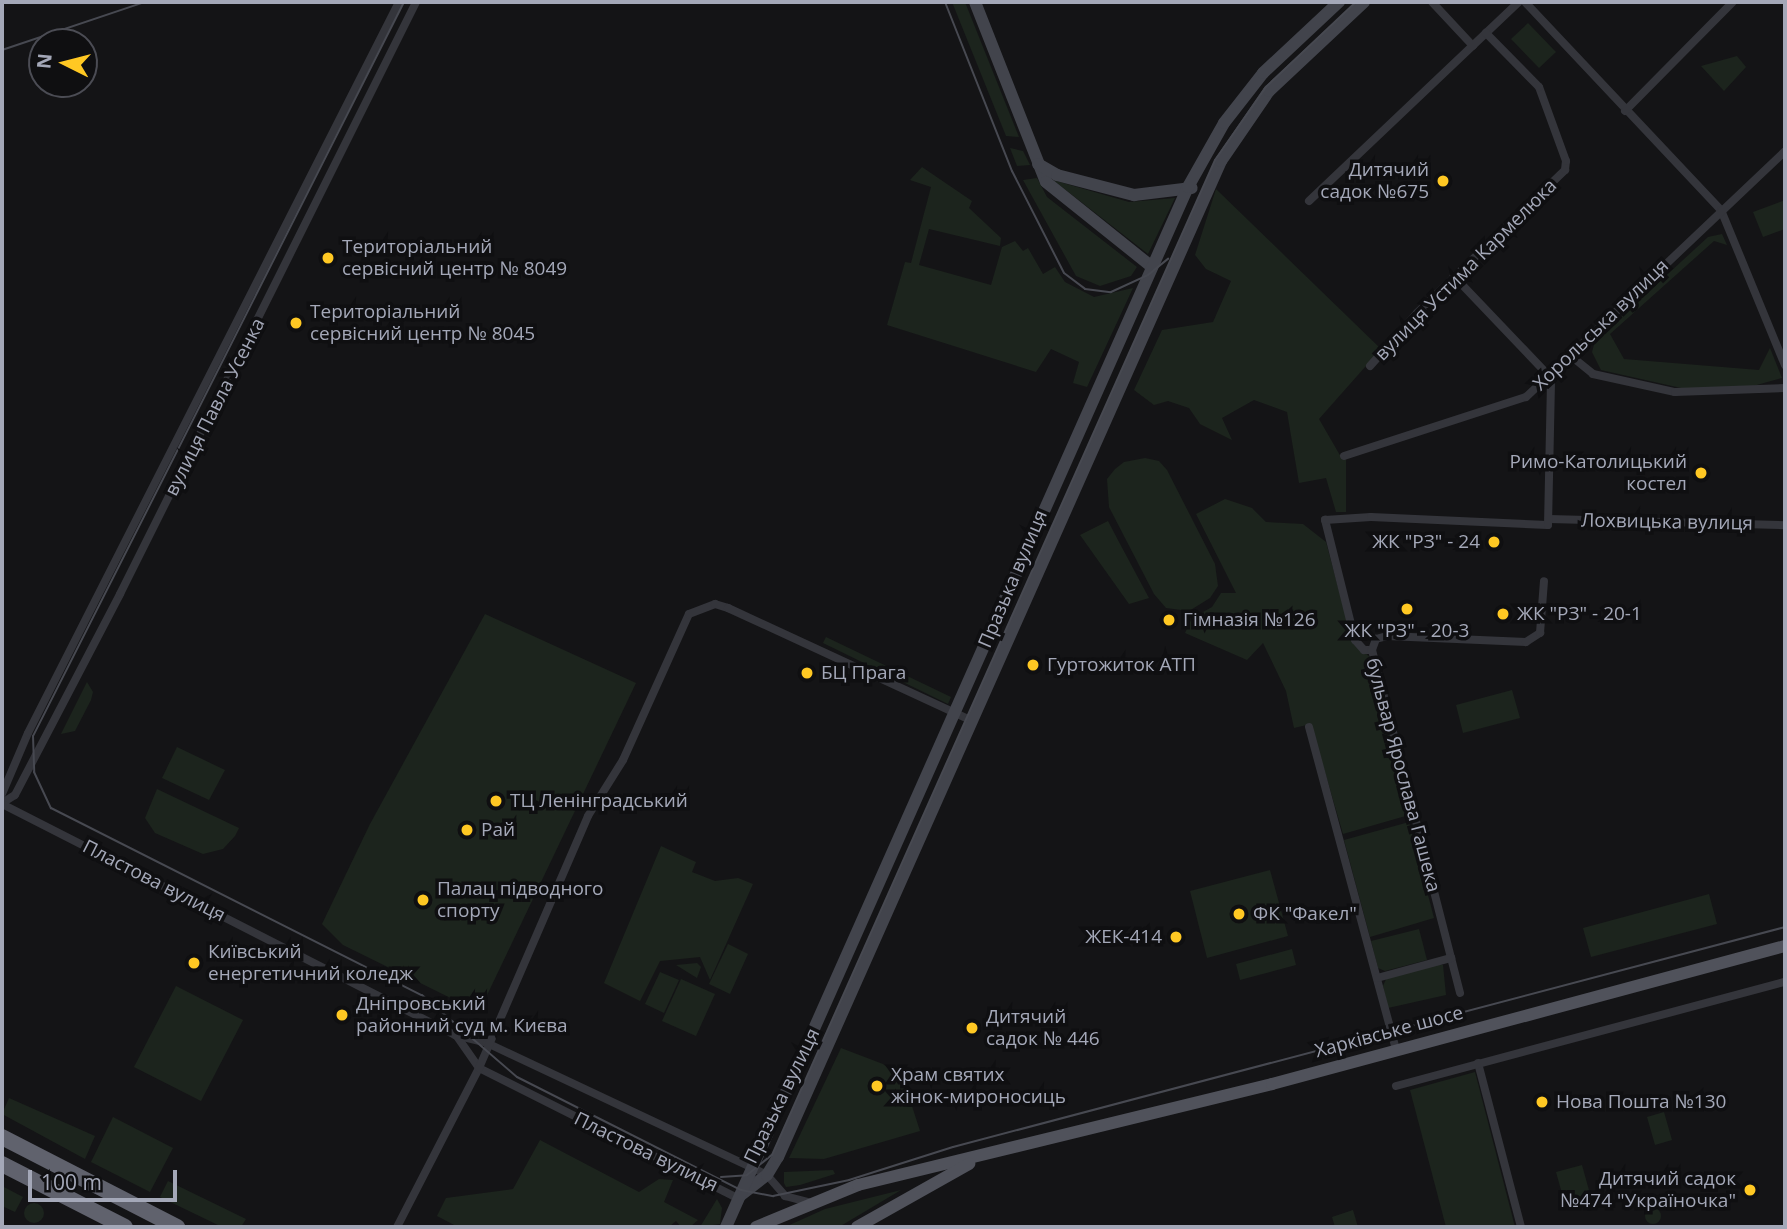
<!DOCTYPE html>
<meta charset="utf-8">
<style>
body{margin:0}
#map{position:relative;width:1787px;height:1229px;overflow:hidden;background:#141416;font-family:"Open Sans",sans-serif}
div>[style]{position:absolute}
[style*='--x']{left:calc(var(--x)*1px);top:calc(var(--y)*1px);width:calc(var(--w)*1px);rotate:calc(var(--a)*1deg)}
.green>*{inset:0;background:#1c241d}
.round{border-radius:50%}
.street>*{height:8px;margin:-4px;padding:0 4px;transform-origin:4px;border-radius:4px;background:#34353b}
.secondary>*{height:12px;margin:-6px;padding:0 6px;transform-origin:6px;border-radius:6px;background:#42444c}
.primary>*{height:12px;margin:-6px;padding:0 6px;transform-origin:6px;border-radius:6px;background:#50525b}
.highway>*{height:16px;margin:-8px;padding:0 8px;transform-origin:8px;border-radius:8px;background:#60626d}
.tram>*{height:2px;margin:-1px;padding:0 1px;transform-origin:1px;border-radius:1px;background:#474951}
.dots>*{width:19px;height:19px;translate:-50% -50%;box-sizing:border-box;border:4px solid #0f0f11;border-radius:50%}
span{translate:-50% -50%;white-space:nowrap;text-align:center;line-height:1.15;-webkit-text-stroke:7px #0f0f11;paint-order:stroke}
.poi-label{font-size:19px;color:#a4a8b8}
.right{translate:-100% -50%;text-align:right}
.left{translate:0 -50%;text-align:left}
.street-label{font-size:19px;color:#a4a8b8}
.frame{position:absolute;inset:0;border:4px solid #a4a8b8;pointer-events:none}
.north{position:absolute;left:28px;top:28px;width:70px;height:70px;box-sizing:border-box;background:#0f0f11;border:2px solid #4b4c54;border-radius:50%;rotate:276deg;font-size:19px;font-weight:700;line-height:28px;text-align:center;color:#a4a8b8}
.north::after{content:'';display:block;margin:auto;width:24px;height:32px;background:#ffc823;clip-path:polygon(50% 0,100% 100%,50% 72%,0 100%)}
.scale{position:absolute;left:28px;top:1170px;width:149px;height:32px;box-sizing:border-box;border:4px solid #a4a8b8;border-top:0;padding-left:9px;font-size:21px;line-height:24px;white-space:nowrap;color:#a4a8b8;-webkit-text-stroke:5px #0f0f11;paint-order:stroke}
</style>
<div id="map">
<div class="green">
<i style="clip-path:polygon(952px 2px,965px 2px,1019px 137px,1006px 136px)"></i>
<i style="clip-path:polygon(1528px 23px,1556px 52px,1539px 68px,1511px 39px)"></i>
<i style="clip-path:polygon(1737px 56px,1746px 67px,1724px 91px,1701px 66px)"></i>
<i style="clip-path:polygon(1010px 148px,1023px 151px,1030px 165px,1017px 166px)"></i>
<i style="clip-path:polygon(922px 167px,972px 201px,969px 208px,1001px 238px,1000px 246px,929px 229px,919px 265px,991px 285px,1002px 247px,1015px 241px,1023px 251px,1028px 248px,1043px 274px,1055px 267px,1065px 282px,1094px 297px,1133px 288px,1087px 387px,1073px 383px,1079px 362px,1051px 349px,1036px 372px,887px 325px,905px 262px,911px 263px,931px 187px,910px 180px)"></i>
<i style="clip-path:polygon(1037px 178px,1047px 197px,1137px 267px,1131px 276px,1100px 286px,1076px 276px,1023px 180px)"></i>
<i style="clip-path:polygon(1053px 180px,1129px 202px,1175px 198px,1148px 254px)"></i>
<i style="clip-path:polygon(1216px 189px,1381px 349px,1319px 419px,1341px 457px,1346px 459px,1346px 512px,1336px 512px,1326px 478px,1299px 483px,1287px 412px,1254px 400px,1222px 418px,1232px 440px,1200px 424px,1189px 408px,1168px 401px,1154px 405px,1134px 390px,1162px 330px,1213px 322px,1231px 281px,1206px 269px,1195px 255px)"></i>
<i style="clip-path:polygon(1785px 200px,1785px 229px,1763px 237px,1753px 212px)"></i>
<i style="clip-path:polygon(1722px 234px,1727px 245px,1714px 241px,1610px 334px,1624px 359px,1759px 370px,1770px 348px,1782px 378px,1746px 388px,1681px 388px,1601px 370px,1592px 352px,1595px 341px,1708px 237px)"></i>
<i style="clip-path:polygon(1145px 458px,1159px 461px,1167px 470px,1215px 564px,1218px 586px,1210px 598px,1189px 611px,1166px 608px,1154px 594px,1109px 507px,1107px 479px,1115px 469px,1124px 462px)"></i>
<i style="clip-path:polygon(1225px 499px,1252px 508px,1266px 522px,1303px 524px,1326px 542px,1353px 643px,1371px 658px,1409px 815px,1343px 834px,1311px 724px,1294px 728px,1286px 691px,1263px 643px,1247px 660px,1185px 633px,1192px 618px,1212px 607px,1221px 593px,1236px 593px,1196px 514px)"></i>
<i style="clip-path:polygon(1108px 521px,1119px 542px,1149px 598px,1129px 604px,1080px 535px)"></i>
<i style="clip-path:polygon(485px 614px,636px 683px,479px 1012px,343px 945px,322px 924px,370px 824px)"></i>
<i style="clip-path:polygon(826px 637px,951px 697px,948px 704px,823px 643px)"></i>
<i style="clip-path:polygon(87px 682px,93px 692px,91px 700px,75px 731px,61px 734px)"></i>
<i style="clip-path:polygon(1512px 690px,1520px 718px,1463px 733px,1456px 705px)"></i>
<i style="clip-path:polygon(177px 747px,225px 770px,209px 800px,162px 778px)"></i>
<i style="clip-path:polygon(157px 789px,239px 828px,235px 836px,223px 849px,203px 854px,155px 833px,145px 818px)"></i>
<i style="clip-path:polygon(1409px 822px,1434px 918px,1370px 937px,1344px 840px)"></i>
<i style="clip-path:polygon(661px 846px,696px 862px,692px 872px,715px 881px,738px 878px,753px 884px,710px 980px,700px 957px,660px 961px,640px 1001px,604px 983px)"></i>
<i style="clip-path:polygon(1270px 870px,1288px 936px,1207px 958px,1190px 891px)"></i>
<i style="clip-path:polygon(1709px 894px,1717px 924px,1591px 957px,1583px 928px)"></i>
<i style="clip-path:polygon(1419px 929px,1427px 960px,1385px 971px,1378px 968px,1371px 941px)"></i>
<i style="clip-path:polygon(728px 944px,748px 954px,730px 994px,709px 984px)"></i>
<i style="clip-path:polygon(1292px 949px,1296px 965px,1240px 980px,1236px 964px)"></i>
<i style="clip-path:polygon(697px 963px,701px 967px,697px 978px,676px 965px)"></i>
<i style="clip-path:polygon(1436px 964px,1443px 965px,1446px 995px,1388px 1008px,1383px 986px,1387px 977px)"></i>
<i style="clip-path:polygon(660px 972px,679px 980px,664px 1013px,645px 1004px)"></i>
<i style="clip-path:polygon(681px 979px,715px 994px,696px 1036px,662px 1021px)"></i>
<i style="clip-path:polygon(176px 986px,243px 1020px,201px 1101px,134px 1067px)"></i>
<i style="clip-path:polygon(841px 1048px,883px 1064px,904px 1081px,920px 1131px,824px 1159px,789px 1158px)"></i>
<i style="clip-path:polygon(1475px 1072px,1515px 1227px,1446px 1227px,1410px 1090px)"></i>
<i style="clip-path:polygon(9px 1098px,95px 1136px,85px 1159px,2px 1114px)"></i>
<i style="clip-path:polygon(1664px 1112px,1672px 1140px,1655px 1145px,1647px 1117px)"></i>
<i style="clip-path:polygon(113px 1117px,173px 1148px,150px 1192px,91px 1162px)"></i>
<i style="clip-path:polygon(540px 1140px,639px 1192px,659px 1179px,673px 1180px,664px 1202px,698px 1220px,690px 1227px,681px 1227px,676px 1221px,669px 1227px,458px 1227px,437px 1216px,446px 1198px,513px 1189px)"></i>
<i style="clip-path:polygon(1582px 1165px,1592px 1201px,1566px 1208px,1556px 1172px)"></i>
<i style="clip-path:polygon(833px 1170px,835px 1174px,800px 1185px,786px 1187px,784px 1183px,784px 1172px)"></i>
<i style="clip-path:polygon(168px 1181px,246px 1219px,241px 1227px,222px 1227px,160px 1197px)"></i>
<i style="clip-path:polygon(2px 1186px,23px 1197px,15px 1212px,2px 1206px)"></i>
<i style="clip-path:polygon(901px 1190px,839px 1227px,785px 1227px,825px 1209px)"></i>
<i style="clip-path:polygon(717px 1199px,722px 1208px,720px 1224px,700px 1227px)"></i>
<i class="round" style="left:24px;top:1203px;width:20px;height:20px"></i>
<i class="round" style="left:1645px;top:1208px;width:16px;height:16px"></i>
<i style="clip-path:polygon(1353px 1210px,1358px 1227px,1335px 1227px,1332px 1217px)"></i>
</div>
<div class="street">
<i style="--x:1432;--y:2;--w:60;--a:47"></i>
<i style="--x:1525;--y:2;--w:286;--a:46.7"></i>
<i style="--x:1721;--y:210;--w:168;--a:67.6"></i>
<i style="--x:1625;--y:111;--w:153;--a:-45.3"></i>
<i style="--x:1309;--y:201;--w:289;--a:-43.5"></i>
<i style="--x:1571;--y:356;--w:28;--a:39"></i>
<i style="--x:1593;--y:374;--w:84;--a:12.4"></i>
<i style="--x:1675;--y:392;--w:110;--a:-2.1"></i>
<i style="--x:1370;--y:366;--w:71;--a:-48.4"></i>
<i style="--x:1417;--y:313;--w:206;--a:-44"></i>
<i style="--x:1565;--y:170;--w:9;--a:-84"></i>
<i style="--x:1566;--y:161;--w:79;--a:-110"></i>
<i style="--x:1539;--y:87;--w:76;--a:-134.5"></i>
<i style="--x:1344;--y:456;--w:191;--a:-18"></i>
<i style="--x:1526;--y:397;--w:357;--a:-43.5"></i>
<i style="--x:1549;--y:519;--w:236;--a:1.5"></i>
<i style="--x:1372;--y:650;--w:8;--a:180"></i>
<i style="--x:1364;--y:650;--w:13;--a:-132"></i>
<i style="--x:1355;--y:640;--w:124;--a:-104"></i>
<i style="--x:1325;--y:520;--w:46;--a:-3.7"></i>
<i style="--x:1371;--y:517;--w:177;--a:2.6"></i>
<i style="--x:1548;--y:525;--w:147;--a:-88.8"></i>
<i style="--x:1551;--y:378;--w:141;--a:-133.6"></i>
<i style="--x:1372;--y:650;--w:354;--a:75.6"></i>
<i style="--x:1372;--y:650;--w:12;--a:-70"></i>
<i style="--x:1376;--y:639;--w:11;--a:-15"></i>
<i style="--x:1387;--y:636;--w:139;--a:2.5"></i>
<i style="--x:1526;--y:642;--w:17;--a:-33"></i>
<i style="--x:1540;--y:633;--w:52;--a:-85.6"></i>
<i style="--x:1309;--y:727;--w:335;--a:74.9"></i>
<i style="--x:2;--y:794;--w:66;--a:-66.9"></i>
<i style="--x:28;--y:733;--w:820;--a:-63.09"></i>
<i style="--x:2;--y:803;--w:15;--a:-32"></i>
<i style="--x:15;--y:795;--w:227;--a:-62.4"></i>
<i style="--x:120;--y:594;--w:662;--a:-63.43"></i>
<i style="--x:2;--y:804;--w:508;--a:27.02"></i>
<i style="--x:455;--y:1035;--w:33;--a:14"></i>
<i style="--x:487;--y:1043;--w:310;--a:25.2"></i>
<i style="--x:767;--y:1175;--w:28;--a:49"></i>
<i style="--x:785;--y:1196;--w:27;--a:15"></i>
<i style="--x:1377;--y:978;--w:77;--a:-15.1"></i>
<i style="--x:456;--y:1035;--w:40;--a:55.1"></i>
<i style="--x:479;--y:1068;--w:290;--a:26.7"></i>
<i style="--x:1478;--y:1063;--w:170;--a:75.3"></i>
<i style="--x:1396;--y:1086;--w:403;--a:-15"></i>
<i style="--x:397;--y:1227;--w:179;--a:-62.7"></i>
<i style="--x:479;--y:1068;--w:275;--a:-66.6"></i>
<i style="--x:588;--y:816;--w:66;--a:-58"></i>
<i style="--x:623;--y:760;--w:160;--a:-65.7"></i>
<i style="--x:689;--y:614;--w:28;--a:-21"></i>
<i style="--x:715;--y:604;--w:14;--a:17"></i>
<i style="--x:728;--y:608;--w:269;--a:24.8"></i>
</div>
<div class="secondary">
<i style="--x:975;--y:2;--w:193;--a:68.5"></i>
<i style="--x:1046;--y:182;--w:136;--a:38.7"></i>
<i style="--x:1038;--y:164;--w:22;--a:30"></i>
<i style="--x:1057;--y:175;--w:80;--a:14.6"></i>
<i style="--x:1134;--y:195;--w:58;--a:-6.9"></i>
<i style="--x:741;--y:1195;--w:33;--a:-38"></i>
<i style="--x:767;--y:1175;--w:21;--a:-59"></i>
<i style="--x:778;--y:1157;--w:1090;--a:-66.02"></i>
<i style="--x:1221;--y:161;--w:85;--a:-55.6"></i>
<i style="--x:1269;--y:91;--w:130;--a:-43.1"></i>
<i style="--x:726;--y:1227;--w:1138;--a:-66.05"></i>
<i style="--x:1188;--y:187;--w:73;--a:-60.6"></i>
<i style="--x:1224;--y:123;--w:63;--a:-52"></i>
<i style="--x:1263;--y:73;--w:104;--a:-43.1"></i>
</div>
<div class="primary">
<i style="--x:756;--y:1227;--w:110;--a:-22.4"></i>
<i style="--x:858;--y:1185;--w:426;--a:-13.7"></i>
<i style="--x:1272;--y:1084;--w:531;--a:-15.06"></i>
<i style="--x:857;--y:1227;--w:129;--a:-29.4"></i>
</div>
<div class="highway">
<i style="--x:2;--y:1137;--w:197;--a:27.2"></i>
<i style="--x:2;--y:1164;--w:138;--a:27.1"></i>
</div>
<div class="tram">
<i style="--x:404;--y:2;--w:822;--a:116.81"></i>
<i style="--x:33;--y:736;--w:36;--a:88"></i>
<i style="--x:34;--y:772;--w:40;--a:65"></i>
<i style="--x:51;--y:808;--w:415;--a:26.8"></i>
<i style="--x:422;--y:995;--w:125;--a:40.8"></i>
<i style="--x:517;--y:1077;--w:251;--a:26.8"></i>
<i style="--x:741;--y:1190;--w:33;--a:11"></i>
<i style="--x:773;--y:1196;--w:78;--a:-11.9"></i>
<i style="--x:849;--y:1180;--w:109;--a:-17.6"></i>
<i style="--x:953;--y:1147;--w:861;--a:-14.81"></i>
<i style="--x:945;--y:2;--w:182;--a:68.4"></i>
<i style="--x:1012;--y:171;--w:114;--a:63"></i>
<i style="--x:1064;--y:273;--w:26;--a:37"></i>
<i style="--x:1085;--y:289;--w:26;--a:7"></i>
<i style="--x:1111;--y:292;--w:41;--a:-24.7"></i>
<i style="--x:1148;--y:275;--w:26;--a:-39"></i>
<i style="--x:2;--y:50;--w:151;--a:-18.6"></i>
<i style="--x:721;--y:1177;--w:26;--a:-4"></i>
<i style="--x:747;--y:1175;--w:32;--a:-39"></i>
<i style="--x:772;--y:1155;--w:1089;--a:-66"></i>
<i style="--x:1215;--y:160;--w:89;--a:-55.1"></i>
<i style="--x:1266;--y:87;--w:124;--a:-43.4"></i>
</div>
<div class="dots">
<i style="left:1443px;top:181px;background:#ffc823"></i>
<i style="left:328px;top:258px;background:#ffc823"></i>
<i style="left:296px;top:323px;background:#ffc823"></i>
<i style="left:1701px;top:473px;background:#ffc823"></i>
<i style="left:1494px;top:542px;background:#ffc823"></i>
<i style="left:1407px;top:609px;background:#ffc823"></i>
<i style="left:1503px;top:614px;background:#ffc823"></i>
<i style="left:1169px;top:620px;background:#ffc823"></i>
<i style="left:1033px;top:665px;background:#ffc823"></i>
<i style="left:807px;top:673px;background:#ffc823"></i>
<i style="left:496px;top:801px;background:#ffc823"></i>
<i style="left:467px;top:830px;background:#ffc823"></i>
<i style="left:423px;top:900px;background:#ffc823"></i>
<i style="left:1239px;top:914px;background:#ffc823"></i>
<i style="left:1176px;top:937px;background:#ffc823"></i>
<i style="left:194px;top:963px;background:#ffc823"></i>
<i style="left:342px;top:1015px;background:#ffc823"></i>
<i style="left:972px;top:1028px;background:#ffc823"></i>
<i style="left:877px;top:1086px;background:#ffc823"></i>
<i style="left:1542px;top:1102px;background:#ffc823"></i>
<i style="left:1750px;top:1190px;background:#ffc823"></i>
</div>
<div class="poi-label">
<span class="right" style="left:1429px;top:181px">Дитячий<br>садок №675</span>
<span class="left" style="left:342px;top:258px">Територіальний<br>сервісний центр № 8049</span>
<span class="left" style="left:310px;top:323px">Територіальний<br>сервісний центр № 8045</span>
<span class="right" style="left:1687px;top:473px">Римо-Католицький<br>костел</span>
<span class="right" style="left:1480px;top:542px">ЖК "РЗ" - 24</span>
<span class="left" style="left:1517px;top:614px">ЖК "РЗ" - 20-1</span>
<span class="left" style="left:1183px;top:620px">Гімназія №126</span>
<span style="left:1407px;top:631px">ЖК "РЗ" - 20-3</span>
<span class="left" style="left:1047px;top:665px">Гуртожиток АТП</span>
<span class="left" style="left:821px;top:673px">БЦ Прага</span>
<span class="left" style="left:510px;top:801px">ТЦ Ленінградський</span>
<span class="left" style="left:481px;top:830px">Рай</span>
<span class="left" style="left:437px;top:900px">Палац підводного<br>спорту</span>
<span class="left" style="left:1253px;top:914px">ФК "Факел"</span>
<span class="right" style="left:1162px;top:937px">ЖЕК-414</span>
<span class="left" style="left:208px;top:963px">Київський<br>енергетичний коледж</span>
<span class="left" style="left:356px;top:1015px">Дніпровський<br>районний суд м. Києва</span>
<span class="left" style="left:986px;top:1028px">Дитячий<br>садок № 446</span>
<span class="left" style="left:891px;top:1086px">Храм святих<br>жінок-мироносиць</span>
<span class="left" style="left:1556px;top:1102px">Нова Пошта №130</span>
<span class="right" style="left:1736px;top:1190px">Дитячий садок<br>№474 "Україночка"</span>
</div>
<div class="street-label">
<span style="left:1466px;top:270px;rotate:-45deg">вулиця Устима Кармелюка</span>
<span style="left:1601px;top:325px;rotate:-44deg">Хорольська вулиця</span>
<span style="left:215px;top:407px;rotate:-63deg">вулиця Павла Усенка</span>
<span style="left:1667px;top:522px;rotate:1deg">Лохвицька вулиця</span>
<span style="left:1013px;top:579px;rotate:-67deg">Празька вулиця</span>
<span style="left:1403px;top:775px;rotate:75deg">бульвар Ярослава Гашека</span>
<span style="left:154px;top:881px;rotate:27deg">Пластова вулиця</span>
<span style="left:1389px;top:1032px;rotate:-15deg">Харківське шосе</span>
<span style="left:782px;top:1096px;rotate:-64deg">Празька вулиця</span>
<span style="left:646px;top:1152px;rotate:26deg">Пластова вулиця</span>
</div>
<div class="frame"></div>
<div class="north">N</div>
<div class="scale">100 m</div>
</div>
